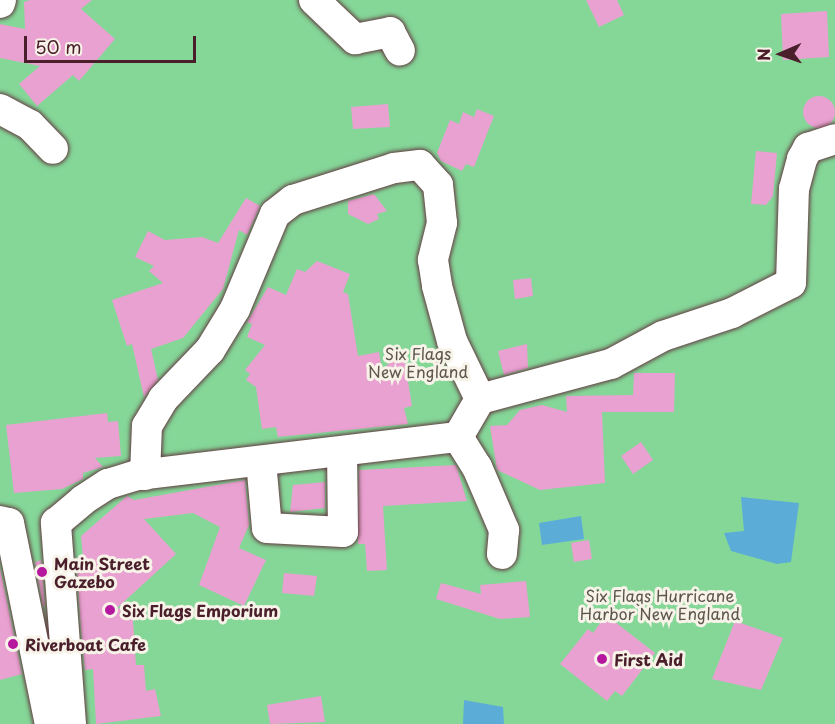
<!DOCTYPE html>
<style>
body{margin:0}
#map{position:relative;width:835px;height:724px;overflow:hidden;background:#f3dfc4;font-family:"Playpen Sans",sans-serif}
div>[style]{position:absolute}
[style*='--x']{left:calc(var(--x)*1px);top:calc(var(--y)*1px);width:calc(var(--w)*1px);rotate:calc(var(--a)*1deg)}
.green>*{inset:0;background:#85d798}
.water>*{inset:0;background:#5badd7}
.building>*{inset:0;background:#e9a1d1}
.round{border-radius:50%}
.roads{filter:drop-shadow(0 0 2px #633c42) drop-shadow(0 0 2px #633c42)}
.minor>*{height:30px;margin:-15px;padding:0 15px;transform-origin:15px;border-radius:15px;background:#fff}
.dots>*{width:16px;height:16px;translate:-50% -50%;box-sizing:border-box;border:3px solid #f7f3e8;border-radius:50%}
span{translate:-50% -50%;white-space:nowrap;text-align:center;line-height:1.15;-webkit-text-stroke:6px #f7f3e8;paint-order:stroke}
.park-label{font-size:16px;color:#5c564c}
.poi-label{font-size:16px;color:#4a1f2b;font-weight:700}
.left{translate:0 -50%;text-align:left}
.north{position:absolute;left:751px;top:24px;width:60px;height:60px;-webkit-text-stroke:4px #f7f3e8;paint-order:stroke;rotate:268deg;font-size:16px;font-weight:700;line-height:24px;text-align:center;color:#4a1f2b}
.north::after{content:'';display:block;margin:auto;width:21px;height:27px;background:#4a1f2b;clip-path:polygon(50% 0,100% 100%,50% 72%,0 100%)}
.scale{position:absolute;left:24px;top:36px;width:172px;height:27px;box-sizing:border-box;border:3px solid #4a1f2b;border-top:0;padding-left:8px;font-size:18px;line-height:21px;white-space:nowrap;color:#4a1f2b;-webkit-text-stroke:4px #f7f3e8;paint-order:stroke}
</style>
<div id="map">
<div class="green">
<i style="clip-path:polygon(0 0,835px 0,835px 724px,0 724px)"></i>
</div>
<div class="water">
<i style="clip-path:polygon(741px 497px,799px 503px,791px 562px,777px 564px,731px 551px,724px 533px,744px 531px)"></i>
<i style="clip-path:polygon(581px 516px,584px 539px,542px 545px,539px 523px)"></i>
<i style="clip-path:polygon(464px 700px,503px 707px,504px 724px,463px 724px)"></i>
</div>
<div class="building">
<i style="clip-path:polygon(30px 0,92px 0,81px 9px,115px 39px,79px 81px,73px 75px,37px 106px,19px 84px,40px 66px,0 58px,0 24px,25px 29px,24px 2px)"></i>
<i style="clip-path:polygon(586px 0,617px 0,624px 15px,599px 27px)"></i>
<i style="clip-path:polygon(827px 11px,829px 57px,783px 60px,781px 14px)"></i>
<i class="round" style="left:803px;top:96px;width:32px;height:32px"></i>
<i style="clip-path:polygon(388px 104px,390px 127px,353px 129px,351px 107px)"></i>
<i style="clip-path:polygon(477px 109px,494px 116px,474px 167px,466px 164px,462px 171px,441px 161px,437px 153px,450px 120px,459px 124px,463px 112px,474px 117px)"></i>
<i style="clip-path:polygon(756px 151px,777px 153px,773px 196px,766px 205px,751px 204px)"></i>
<i style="clip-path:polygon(374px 194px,387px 211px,377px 214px,379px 219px,368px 224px,348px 214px,348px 201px)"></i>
<i style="clip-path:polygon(246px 198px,260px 206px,247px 235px,239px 230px,223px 289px,183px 338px,151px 349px,158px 380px,144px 397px,132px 344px,127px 346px,112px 300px,163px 283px,149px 271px,154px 266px,135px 257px,148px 231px,165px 240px,202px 237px,218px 243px)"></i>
<i style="clip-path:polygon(317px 261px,350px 274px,343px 292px,348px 294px,358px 356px,379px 352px,382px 370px,403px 350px,412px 406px,404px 408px,408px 424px,278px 437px,276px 427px,262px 429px,256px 387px,246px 380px,250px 374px,245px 370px,265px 345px,247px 337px,252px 324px,247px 322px,268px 287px,286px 295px,297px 269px,305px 272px)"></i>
<i style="clip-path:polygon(531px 278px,533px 296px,515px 299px,513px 280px)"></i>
<i style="clip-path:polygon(527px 344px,528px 368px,504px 375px,498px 351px)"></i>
<i style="clip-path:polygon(634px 373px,675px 373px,674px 412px,602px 412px,605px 483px,540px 490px,497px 470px,490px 426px,507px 425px,520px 410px,542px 405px,567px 412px,566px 396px,633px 395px)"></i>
<i style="clip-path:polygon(107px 413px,108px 422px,118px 421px,121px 456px,95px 458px,103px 467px,83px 473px,83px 479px,62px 489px,14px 493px,6px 425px)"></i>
<i style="clip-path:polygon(641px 442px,653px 460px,633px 474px,621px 456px)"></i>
<i style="clip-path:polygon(456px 465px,467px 501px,383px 506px,387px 570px,367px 571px,365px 544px,358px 544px,359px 470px)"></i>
<i style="clip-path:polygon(245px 480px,249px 525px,239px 548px,266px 560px,244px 606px,199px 585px,220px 527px,193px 513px,144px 519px,176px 554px,116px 609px,132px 606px,136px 665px,144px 665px,146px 691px,155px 689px,161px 716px,96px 724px,93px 669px,85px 670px,81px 629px,76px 558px,83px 557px,81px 536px,127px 496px,134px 500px)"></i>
<i style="clip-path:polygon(325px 482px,325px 508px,290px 512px,293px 485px)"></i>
<i style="clip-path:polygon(589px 540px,592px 559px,574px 562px,571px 543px)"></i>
<i style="clip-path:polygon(41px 560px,45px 606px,43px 606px,35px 562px)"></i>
<i style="clip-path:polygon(0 568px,22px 674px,0 680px)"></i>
<i style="clip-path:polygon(284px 573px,317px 576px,314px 596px,282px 593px)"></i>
<i style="clip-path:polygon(526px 581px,530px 617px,500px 619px,436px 599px,441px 583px,481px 594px,480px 585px)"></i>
<i style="clip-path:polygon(606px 615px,655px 653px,622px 696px,615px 691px,607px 701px,560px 664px,588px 629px,593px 633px)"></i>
<i style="clip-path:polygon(735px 621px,783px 638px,761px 690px,712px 679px)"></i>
<i style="clip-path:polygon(321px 696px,325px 722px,270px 724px,267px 705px)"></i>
</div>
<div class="roads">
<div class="minor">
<i style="--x:314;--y:0;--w:57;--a:43.6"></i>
<i style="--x:355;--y:39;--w:36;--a:-11"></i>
<i style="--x:390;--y:32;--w:21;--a:62"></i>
<i style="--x:0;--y:3;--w:3;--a:-72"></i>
<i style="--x:0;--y:109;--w:34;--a:28"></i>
<i style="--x:30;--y:125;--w:33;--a:46"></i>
<i style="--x:458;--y:437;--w:36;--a:58"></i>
<i style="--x:477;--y:467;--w:69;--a:66.8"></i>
<i style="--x:504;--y:530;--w:24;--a:95"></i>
<i style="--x:261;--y:461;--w:67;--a:84.9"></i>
<i style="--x:267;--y:528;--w:76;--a:3"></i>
<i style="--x:343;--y:532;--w:79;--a:-90.7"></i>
<i style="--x:145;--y:475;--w:49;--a:-87.7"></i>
<i style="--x:147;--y:426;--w:31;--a:-59"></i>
<i style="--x:163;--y:399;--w:68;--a:-46.2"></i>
<i style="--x:210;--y:350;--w:48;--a:-58.6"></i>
<i style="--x:235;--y:309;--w:103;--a:-67.2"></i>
<i style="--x:275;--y:214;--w:23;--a:-38"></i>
<i style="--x:293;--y:200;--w:106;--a:-17.6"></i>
<i style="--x:394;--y:168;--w:26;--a:-7"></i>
<i style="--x:420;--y:165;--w:27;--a:48"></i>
<i style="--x:438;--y:185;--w:38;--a:84"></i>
<i style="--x:442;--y:223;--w:38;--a:104"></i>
<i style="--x:433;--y:260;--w:26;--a:81"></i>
<i style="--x:437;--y:286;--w:57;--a:74.7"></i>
<i style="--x:452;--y:341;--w:64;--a:64.2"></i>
<i style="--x:0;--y:521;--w:9;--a:13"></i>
<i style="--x:9;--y:523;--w:205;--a:78.5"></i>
<i style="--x:71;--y:724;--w:202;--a:-94.3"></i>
<i style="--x:56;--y:523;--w:35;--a:-40"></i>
<i style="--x:83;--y:500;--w:30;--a:-33"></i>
<i style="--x:108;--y:484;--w:31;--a:-17"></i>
<i style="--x:138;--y:475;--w:322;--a:-6.8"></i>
<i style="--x:458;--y:437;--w:44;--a:-59.9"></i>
<i style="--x:480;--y:399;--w:136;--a:-15"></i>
<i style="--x:611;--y:364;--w:59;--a:-28.3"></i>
<i style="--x:663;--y:336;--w:73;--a:-18.4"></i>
<i style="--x:732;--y:313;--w:66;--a:-27"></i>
<i style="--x:791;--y:283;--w:94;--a:-88.2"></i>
<i style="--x:794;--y:189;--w:31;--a:-75"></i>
<i style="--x:802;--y:159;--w:13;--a:-61"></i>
<i style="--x:808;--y:148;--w:28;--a:-18"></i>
</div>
</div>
<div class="dots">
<i style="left:42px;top:572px;background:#b5179e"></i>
<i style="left:110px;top:610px;background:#b5179e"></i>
<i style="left:13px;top:644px;background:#b5179e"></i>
<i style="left:602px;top:659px;background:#b5179e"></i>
</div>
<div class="park-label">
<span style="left:418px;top:362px">Six Flags<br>New England</span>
<span style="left:660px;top:604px">Six Flags Hurricane<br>Harbor New England</span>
</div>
<div class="poi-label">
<span class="left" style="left:54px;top:572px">Main Street<br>Gazebo</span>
<span class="left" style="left:122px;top:610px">Six Flags Emporium</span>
<span class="left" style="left:25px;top:644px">Riverboat Cafe</span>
<span class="left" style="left:614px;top:659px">First Aid</span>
</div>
<div class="north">N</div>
<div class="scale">50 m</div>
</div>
